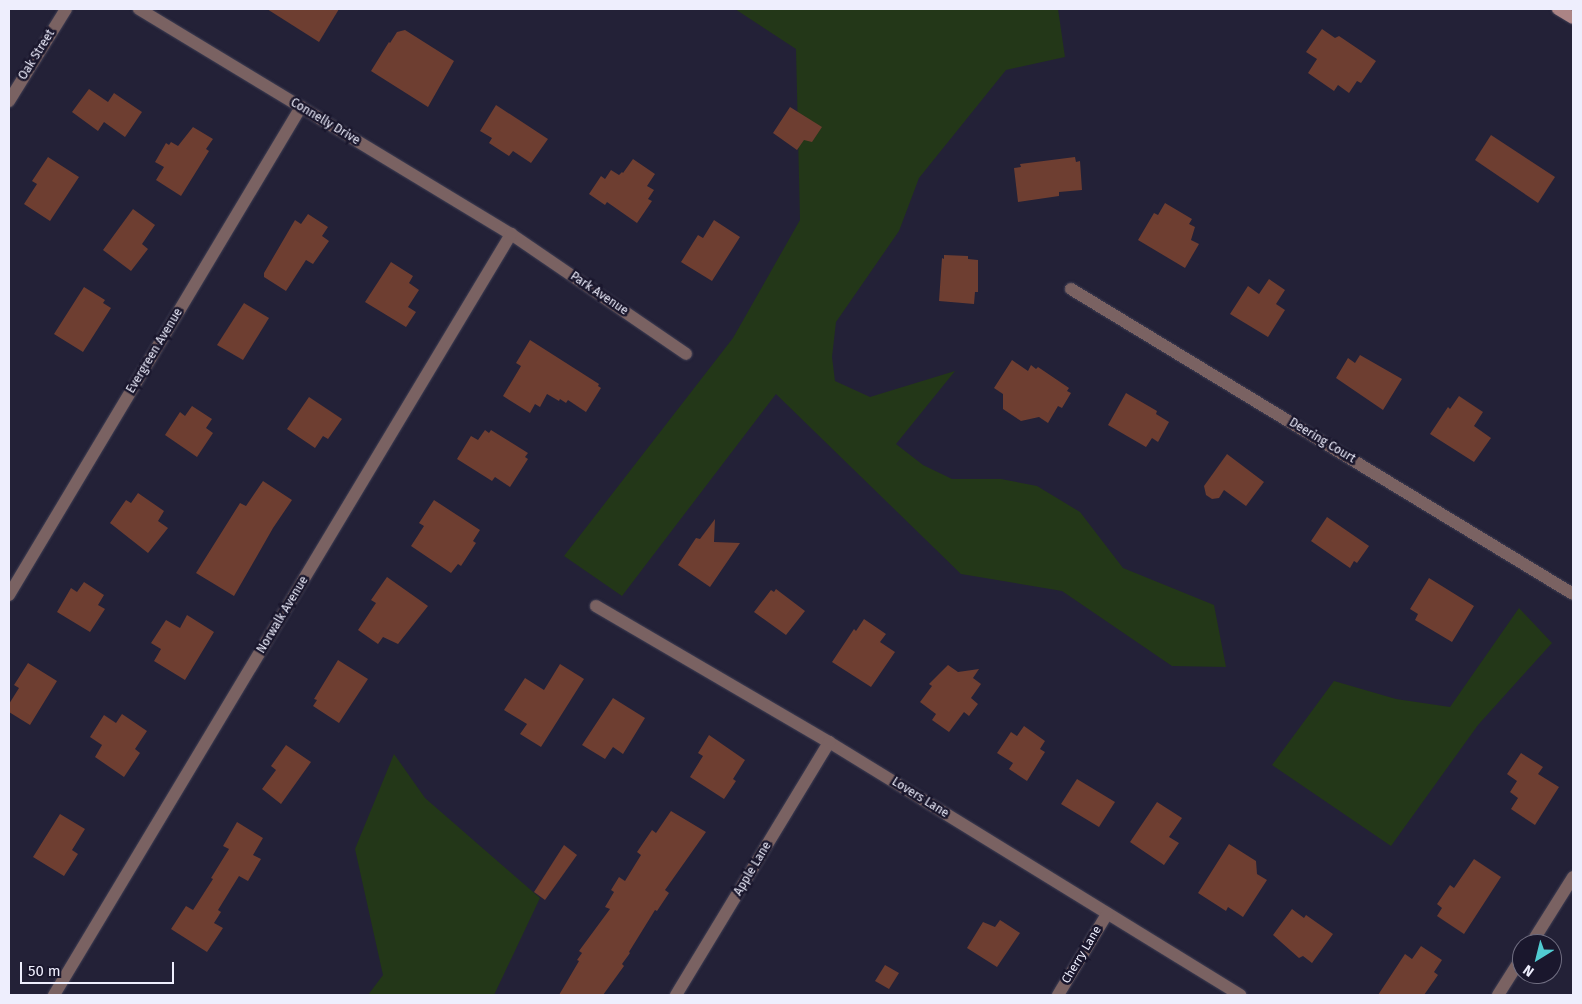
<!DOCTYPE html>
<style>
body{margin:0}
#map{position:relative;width:1582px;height:1004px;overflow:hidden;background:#232137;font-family:"Fira Sans",sans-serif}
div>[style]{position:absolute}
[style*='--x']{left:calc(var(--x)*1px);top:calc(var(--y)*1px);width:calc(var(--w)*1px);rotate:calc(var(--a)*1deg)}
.green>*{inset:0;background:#233718}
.building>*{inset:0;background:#6e3e31}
.roads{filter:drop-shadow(0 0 1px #3f3e53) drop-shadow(0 0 1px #3f3e53)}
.street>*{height:12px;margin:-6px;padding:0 6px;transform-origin:6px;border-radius:6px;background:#7a6262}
.secondary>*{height:12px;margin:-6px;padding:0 6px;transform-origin:6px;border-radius:6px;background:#ab8485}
span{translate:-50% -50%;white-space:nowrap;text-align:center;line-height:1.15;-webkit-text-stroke:5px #1a172d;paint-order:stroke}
.street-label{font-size:12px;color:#eeeefd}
.frame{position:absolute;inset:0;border:10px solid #eeeefd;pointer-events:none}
.north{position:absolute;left:1512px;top:934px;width:50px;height:50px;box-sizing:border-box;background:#1a172d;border:1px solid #6f6d80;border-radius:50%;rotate:216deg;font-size:14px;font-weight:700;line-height:20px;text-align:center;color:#eeeefd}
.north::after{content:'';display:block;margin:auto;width:18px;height:22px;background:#51ccd2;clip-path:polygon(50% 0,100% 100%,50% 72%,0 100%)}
.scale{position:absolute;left:20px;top:962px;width:154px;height:22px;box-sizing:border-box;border:2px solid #eeeefd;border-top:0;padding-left:6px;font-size:15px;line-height:18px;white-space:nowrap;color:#eeeefd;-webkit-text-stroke:4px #1a172d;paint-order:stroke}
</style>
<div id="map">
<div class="green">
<i style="clip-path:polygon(735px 9px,1058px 9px,1065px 57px,1006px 70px,919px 178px,899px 231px,836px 322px,832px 357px,835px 381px,870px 397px,955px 371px,896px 444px,923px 465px,952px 479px,1001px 479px,1037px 486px,1080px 512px,1123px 568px,1214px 605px,1226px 667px,1172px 666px,1062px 591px,961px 574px,776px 394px,622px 596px,564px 556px,733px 338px,800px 220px,796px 49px)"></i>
<i style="clip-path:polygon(1519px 608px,1552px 643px,1478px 725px,1391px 846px,1272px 765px,1334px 681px,1396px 699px,1450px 707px)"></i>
<i style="clip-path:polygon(394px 754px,425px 798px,540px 898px,494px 995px,368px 995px,383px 975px,355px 849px)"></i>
</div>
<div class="building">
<i style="clip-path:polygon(267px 9px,339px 9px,319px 42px)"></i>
<i style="clip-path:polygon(1322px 29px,1335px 38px,1339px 36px,1376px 61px,1361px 83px,1357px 81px,1349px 93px,1338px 85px,1334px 91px,1308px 73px,1317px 59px,1306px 52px)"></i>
<i style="clip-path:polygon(405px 30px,454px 61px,428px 107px,371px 71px,389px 42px,390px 43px,397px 32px)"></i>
<i style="clip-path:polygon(89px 89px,108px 102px,114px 93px,142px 112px,125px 137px,104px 122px,98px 131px,72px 112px)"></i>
<i style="clip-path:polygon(496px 105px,548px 139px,531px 163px,513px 151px,509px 156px,489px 143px,492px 138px,480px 131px)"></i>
<i style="clip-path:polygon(790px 107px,822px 127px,812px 142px,804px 140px,797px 150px,773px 133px)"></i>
<i style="clip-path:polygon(193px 127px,213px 139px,206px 149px,209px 151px,181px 196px,156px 180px,164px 167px,155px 162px,166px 143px,169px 145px,171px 142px,178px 146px)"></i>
<i style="clip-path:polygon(1491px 135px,1555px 177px,1538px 203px,1475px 160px)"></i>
<i style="clip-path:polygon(48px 157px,79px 177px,50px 221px,24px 204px,37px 184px,32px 181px)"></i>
<i style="clip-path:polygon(1075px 157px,1076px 162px,1080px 161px,1082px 190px,1059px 192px,1059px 196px,1018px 202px,1014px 168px,1021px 167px,1020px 164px)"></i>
<i style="clip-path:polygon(633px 159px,655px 174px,647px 186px,654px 190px,648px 199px,652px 201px,637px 223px,607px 202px,605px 205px,589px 194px,601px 176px,605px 179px,611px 170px,619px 175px,622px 172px,623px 173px)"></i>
<i style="clip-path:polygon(1165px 203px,1192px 219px,1189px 224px,1195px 227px,1191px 240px,1199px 244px,1185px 268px,1138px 240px,1154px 213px,1158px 215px)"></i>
<i style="clip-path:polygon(133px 209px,155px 225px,142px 244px,148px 249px,131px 271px,103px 250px)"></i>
<i style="clip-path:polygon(308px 214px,328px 227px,322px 236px,329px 241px,313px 264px,306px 260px,286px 291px,264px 277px,264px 273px,295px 220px,301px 224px)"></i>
<i style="clip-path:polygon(714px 220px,740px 237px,712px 281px,681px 262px,698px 235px,703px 238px)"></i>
<i style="clip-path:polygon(944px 255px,968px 256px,968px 259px,978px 260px,978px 292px,975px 292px,974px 304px,939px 301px,942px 258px,944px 259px)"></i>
<i style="clip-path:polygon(391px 262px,413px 276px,409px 283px,419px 290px,408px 307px,416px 312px,406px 327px,365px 302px)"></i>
<i style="clip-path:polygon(1269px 279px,1285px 290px,1276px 304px,1285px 310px,1268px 337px,1230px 314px,1248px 286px,1259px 294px)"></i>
<i style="clip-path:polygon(84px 287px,105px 300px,103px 303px,111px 308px,83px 352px,54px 334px)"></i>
<i style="clip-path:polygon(244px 303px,269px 318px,243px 360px,217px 345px)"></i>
<i style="clip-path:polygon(530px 340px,599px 384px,598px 386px,601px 388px,586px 412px,568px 400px,566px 403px,560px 399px,559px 401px,547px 394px,540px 407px,535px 404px,530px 413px,503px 396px,521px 366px,516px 363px)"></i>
<i style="clip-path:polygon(1360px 355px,1402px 379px,1383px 410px,1336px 378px,1348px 358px,1355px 363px)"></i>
<i style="clip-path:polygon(1012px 360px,1028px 371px,1031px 365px,1036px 369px,1038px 367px,1069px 388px,1067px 391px,1071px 393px,1062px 408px,1058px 406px,1048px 423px,1039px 417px,1021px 421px,1003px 409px,1003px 394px,994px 388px)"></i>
<i style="clip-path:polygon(1126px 393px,1157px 411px,1156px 414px,1169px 422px,1158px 442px,1152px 438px,1146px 447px,1108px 425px)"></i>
<i style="clip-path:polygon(1459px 396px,1483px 412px,1474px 426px,1491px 438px,1474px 462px,1430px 434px,1448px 407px,1450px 409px)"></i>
<i style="clip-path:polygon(309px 397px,342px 419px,328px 439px,323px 436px,315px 448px,287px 429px)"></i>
<i style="clip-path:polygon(192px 406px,212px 419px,206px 428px,213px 433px,197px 457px,165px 435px,180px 412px,185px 416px)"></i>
<i style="clip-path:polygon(485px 430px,489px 433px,491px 430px,528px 453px,525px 457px,528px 459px,510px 487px,495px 477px,492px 481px,457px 459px,471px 436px,478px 440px)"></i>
<i style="clip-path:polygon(1227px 454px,1264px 482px,1246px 506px,1224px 490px,1219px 498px,1212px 499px,1206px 495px,1204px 486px)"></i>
<i style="clip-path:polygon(263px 481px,292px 500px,273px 528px,234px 596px,196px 573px,240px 503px,246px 506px)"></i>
<i style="clip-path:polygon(138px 493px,164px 511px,158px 521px,168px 528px,148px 553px,110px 523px,126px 500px,131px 503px)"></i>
<i style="clip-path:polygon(434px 500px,480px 530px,473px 541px,476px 543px,461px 566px,458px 564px,451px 573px,411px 546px,424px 526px,419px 523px)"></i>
<i style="clip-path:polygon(1327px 517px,1369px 546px,1357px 563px,1354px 561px,1350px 568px,1311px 541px)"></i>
<i style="clip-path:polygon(715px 519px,714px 542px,740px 543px,710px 587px,678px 565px,696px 538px,700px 539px)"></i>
<i style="clip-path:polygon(387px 577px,428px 606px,398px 644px,383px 637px,378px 644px,358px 630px,376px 603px,371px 600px)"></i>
<i style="clip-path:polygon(1429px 578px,1474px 606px,1452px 642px,1415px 620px,1418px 614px,1410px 609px)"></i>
<i style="clip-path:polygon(84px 582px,104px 595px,98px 605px,105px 609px,90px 632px,57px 612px,71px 588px,77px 592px)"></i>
<i style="clip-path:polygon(776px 589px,805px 611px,786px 635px,754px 612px,771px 590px,774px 592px)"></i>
<i style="clip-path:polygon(187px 615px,214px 632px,185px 680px,154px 661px,161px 649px,151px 643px,166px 620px,180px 628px)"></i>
<i style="clip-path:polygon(864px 619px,886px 634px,880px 642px,895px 652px,871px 687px,832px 662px,854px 629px,856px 631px)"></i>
<i style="clip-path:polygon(338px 660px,368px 679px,339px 723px,313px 706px,317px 700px,314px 699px)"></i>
<i style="clip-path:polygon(28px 663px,57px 681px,30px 725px,9px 712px,9px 704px,19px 688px,14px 685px)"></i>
<i style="clip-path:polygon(560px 664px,584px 679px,541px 747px,520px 734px,527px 724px,504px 710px,525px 678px,544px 690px)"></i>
<i style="clip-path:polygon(948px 665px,958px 672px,979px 669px,973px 678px,981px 684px,971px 698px,978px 704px,969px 716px,964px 712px,949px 732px,932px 720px,936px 714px,920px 702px,932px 686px,929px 684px)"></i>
<i style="clip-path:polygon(613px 698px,645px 718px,623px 754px,613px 747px,605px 759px,582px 745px)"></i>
<i style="clip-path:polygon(122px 714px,147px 731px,135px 749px,140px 753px,124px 777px,95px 757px,102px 745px,90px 737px,104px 715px,116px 723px)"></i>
<i style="clip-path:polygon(1024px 726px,1045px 741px,1040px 749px,1045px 752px,1027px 781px,1009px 769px,1013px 763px,997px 753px,1011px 732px,1017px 736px)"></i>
<i style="clip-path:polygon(709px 735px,745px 760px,733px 779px,736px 781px,724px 799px,690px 777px,703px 756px,698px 753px)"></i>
<i style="clip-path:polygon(286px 745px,311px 762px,281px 804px,262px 789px,276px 770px,271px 766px)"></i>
<i style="clip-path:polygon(1521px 753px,1543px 767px,1538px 774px,1559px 787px,1535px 825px,1511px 809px,1518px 798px,1510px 792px,1517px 781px,1507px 774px)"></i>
<i style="clip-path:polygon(1077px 779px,1115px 802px,1099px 827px,1061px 804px)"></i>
<i style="clip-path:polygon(1157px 802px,1182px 818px,1169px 837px,1179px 843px,1164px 865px,1130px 842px)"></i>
<i style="clip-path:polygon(671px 811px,706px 832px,665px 890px,669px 893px,657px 911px,655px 910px,629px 952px,630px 953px,622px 964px,624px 966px,603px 995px,559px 995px,579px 961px,577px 960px,582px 953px,579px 951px,610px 909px,605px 907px,614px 892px,611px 890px,619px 877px,625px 881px,641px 855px,637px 852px,652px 830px,656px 833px)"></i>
<i style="clip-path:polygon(60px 814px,85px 829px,72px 850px,78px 854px,64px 876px,33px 857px)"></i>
<i style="clip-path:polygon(237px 822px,263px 838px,253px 855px,261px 859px,248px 881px,239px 876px,218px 910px,221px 912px,214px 923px,223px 928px,207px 952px,171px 929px,186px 906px,193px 910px,213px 879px,211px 878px,229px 849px,223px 846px)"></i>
<i style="clip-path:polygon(1229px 844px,1256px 861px,1257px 874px,1267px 880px,1243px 917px,1228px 907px,1226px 911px,1198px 893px)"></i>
<i style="clip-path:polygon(564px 845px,577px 855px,545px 900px,534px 892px)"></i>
<i style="clip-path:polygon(1474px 859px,1501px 877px,1464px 934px,1437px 916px,1442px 908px,1437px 904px,1450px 885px,1454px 888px)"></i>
<i style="clip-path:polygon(1292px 909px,1304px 918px,1306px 915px,1333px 934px,1312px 963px,1303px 956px,1299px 958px,1273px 935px)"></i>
<i style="clip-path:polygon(1000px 920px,1020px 933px,997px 967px,967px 948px,983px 922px,995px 927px)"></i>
<i style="clip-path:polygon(1421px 946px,1442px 960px,1434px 972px,1438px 975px,1424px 995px,1378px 995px,1405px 954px,1412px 959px)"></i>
<i style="clip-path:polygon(885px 965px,899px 973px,889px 989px,875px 981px)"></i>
</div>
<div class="roads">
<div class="street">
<i style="--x:139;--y:9;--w:435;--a:31.2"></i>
<i style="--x:511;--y:234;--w:212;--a:34.4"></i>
<i style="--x:9;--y:101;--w:108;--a:-58.2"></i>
<i style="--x:1071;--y:289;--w:587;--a:31.28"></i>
<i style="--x:9;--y:595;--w:569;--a:-59.11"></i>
<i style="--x:596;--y:606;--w:270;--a:30.3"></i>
<i style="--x:829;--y:742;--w:483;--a:31.6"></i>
<i style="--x:1531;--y:944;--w:79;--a:-57.9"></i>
<i style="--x:54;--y:995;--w:888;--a:-59.01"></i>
<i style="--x:676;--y:995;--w:296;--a:-58.8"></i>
<i style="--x:1058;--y:995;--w:95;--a:-58.8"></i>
<i style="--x:1498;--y:995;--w:45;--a:-57.7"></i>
</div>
<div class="secondary">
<i style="--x:1558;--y:9;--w:17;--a:31"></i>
</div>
</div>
<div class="street-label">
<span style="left:37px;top:55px;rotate:-58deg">Oak Street</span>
<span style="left:325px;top:122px;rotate:31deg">Connelly Drive</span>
<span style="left:599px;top:294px;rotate:34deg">Park Avenue</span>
<span style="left:155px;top:351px;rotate:-59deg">Evergreen Avenue</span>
<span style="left:1322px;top:441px;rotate:31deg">Deering Court</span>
<span style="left:283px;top:615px;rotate:-59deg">Norwalk Avenue</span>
<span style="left:920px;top:798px;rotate:32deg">Lovers Lane</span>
<span style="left:753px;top:869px;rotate:-59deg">Apple Lane</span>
<span style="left:1082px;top:955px;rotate:-59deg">Cherry Lane</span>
</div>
<div class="frame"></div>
<div class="north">N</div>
<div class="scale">50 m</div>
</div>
